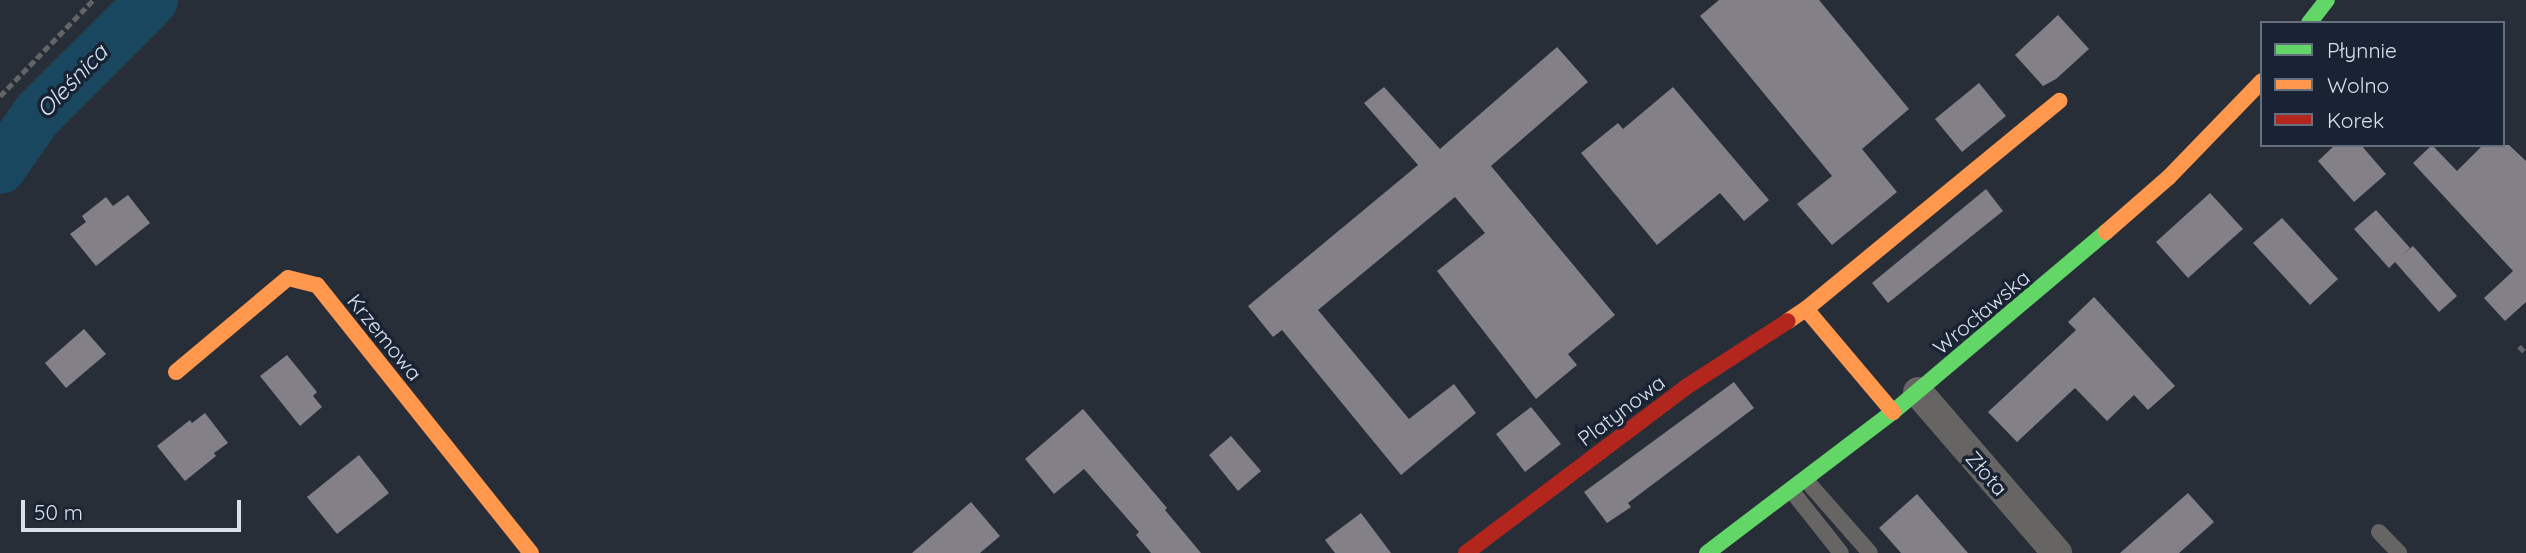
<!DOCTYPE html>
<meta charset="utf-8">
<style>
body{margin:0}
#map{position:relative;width:2526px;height:553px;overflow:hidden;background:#282e38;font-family:Quicksand,sans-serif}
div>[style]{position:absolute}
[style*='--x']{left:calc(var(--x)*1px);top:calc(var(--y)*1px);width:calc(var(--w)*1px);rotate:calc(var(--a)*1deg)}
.river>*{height:52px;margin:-26px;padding:0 26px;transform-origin:26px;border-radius:26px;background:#1a4760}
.building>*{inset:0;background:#838087}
.path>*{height:4.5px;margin-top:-2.25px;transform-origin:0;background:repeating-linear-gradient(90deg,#646366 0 7px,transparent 0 10.5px)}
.lane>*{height:16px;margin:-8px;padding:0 8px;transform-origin:8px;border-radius:8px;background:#676464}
.street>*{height:30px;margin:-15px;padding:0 15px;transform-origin:15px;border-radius:15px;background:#676464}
.fast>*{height:16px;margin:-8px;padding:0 8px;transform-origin:8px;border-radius:8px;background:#63d668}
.slow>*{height:16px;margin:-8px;padding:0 8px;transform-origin:8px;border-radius:8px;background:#ff974d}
.jam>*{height:16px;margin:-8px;padding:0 8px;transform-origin:8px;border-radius:8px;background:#b3261e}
span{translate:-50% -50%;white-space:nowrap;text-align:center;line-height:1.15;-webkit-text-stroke:7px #192333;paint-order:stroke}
.street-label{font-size:21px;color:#d9e0eb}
.water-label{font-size:23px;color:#d3e7f6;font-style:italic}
.legend{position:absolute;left:2260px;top:21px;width:245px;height:126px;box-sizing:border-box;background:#192333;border:2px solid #666f7d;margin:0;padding:9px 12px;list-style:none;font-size:21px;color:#d9e0eb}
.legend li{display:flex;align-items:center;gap:14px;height:35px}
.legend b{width:35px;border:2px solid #666f7d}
.scale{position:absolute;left:21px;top:500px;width:220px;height:32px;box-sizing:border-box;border:4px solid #d9e0eb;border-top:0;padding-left:9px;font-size:21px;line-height:24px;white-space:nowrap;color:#d9e0eb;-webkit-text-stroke:5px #192333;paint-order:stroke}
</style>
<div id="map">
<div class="river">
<i style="--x:0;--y:168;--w:65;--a:-55.1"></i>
<i style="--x:37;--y:115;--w:163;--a:-45"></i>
</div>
<div class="building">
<i style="clip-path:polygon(1719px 0,1819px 0,1909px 109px,1862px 149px,1897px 192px,1832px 245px,1797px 204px,1832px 176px,1700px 16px)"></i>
<i style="clip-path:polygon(2058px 15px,2089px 49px,2056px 79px,2043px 86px,2015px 55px)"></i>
<i style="clip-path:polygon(1557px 47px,1588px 82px,1491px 166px,1615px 315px,1568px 354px,1577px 365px,1536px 399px,1437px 271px,1485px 233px,1455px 197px,1318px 310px,1409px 419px,1454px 384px,1476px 413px,1401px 475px,1282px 330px,1273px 337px,1248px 306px,1418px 165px,1364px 103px,1384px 87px,1440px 149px)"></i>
<i style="clip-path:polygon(1979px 83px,2006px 116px,1962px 152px,1935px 119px)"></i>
<i style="clip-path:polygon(1673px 87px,1769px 200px,1744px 221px,1720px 193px,1657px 245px,1581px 153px,1618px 123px,1623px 129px)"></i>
<i style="clip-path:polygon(2335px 145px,2361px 145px,2386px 174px,2354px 202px,2318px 161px)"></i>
<i style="clip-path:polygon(2432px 145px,2457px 171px,2483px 145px,2509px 145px,2526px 161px,2526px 302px,2505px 321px,2484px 298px,2513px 271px,2413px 163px)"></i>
<i style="clip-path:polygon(1986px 189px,2003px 211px,1888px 303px,1872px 283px)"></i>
<i style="clip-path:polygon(2210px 193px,2243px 229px,2188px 278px,2156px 242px)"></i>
<i style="clip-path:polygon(128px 195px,150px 223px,96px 266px,70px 234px,86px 222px,82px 216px,106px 197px,113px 206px)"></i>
<i style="clip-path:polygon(2376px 210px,2410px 248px,2400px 257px,2413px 246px,2457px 296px,2439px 312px,2395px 262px,2389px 268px,2354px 229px)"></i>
<i style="clip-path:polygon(2282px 218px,2338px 279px,2310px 305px,2253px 243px)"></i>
<i style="clip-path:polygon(2094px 297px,2175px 386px,2148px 410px,2134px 395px,2107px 421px,2075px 388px,2017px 442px,1988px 412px,2076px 330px,2068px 322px)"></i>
<i style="clip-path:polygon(84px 329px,106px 354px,66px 388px,45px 363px)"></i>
<i style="clip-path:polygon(287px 355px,317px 392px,313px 396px,322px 407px,300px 426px,260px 376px)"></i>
<i style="clip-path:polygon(1734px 382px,1754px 408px,1628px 503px,1631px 507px,1607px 523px,1584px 492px)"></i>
<i style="clip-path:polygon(1531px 407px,1561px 444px,1525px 472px,1496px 434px)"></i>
<i style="clip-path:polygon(1083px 409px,1167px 508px,1165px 510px,1201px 553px,1151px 553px,1136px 535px,1139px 532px,1084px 469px,1054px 494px,1025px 459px)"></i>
<i style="clip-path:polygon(205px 413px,228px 443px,214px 453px,216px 456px,185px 481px,157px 446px,190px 420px,192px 423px)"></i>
<i style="clip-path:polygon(1231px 436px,1261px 471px,1238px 491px,1209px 455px)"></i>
<i style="clip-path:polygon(359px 455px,389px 493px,337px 534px,307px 497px)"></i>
<i style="clip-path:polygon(2188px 493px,2214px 522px,2179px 553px,2120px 553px)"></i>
<i style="clip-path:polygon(1917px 494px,1968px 553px,1901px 553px,1879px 528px)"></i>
<i style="clip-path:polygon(971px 502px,1000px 536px,980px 553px,912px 553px)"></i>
<i style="clip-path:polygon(1361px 513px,1391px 553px,1335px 553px,1325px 540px)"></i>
</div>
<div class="path">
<i style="--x:0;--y:96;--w:134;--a:-45.9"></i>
<i style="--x:2519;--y:346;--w:10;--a:45"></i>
</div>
<div class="lane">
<i style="--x:1805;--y:479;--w:98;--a:48.7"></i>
<i style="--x:1791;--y:490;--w:80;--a:51.6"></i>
<i style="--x:2379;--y:532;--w:29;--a:46"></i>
</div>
<div class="street">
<i style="--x:1918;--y:392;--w:213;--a:49.2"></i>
</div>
<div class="fast">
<i style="--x:2309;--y:23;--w:29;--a:-52"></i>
<i style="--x:1707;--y:553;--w:233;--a:-37.2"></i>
<i style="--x:1893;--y:412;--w:279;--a:-40.2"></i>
</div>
<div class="slow">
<i style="--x:2106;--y:232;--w:82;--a:-41.1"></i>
<i style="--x:2168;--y:178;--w:135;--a:-45.9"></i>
<i style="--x:1806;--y:309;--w:328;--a:-39.4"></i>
<i style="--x:1788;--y:321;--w:22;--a:-34"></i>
<i style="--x:1806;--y:309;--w:135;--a:49.8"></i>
<i style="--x:176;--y:372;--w:146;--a:-40"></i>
<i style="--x:288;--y:278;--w:30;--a:14"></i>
<i style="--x:317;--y:285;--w:343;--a:51.4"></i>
</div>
<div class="jam">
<i style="--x:1466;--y:553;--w:276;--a:-37"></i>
<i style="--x:1686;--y:387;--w:121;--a:-32.9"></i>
</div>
<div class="street-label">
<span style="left:1981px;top:312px;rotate:-40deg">Wrocławska</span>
<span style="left:385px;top:337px;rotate:51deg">Krzemowa</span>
<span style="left:1621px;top:410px;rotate:-37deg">Platynowa</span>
<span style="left:1987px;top:473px;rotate:49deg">Złota</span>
</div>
<div class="water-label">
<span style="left:72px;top:81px;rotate:-46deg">Oleśnica</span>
</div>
<ul class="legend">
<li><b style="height:9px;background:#63d668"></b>Płynnie</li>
<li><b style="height:9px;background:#ff974d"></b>Wolno</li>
<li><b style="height:9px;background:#b3261e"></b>Korek</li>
</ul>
<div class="scale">50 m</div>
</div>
